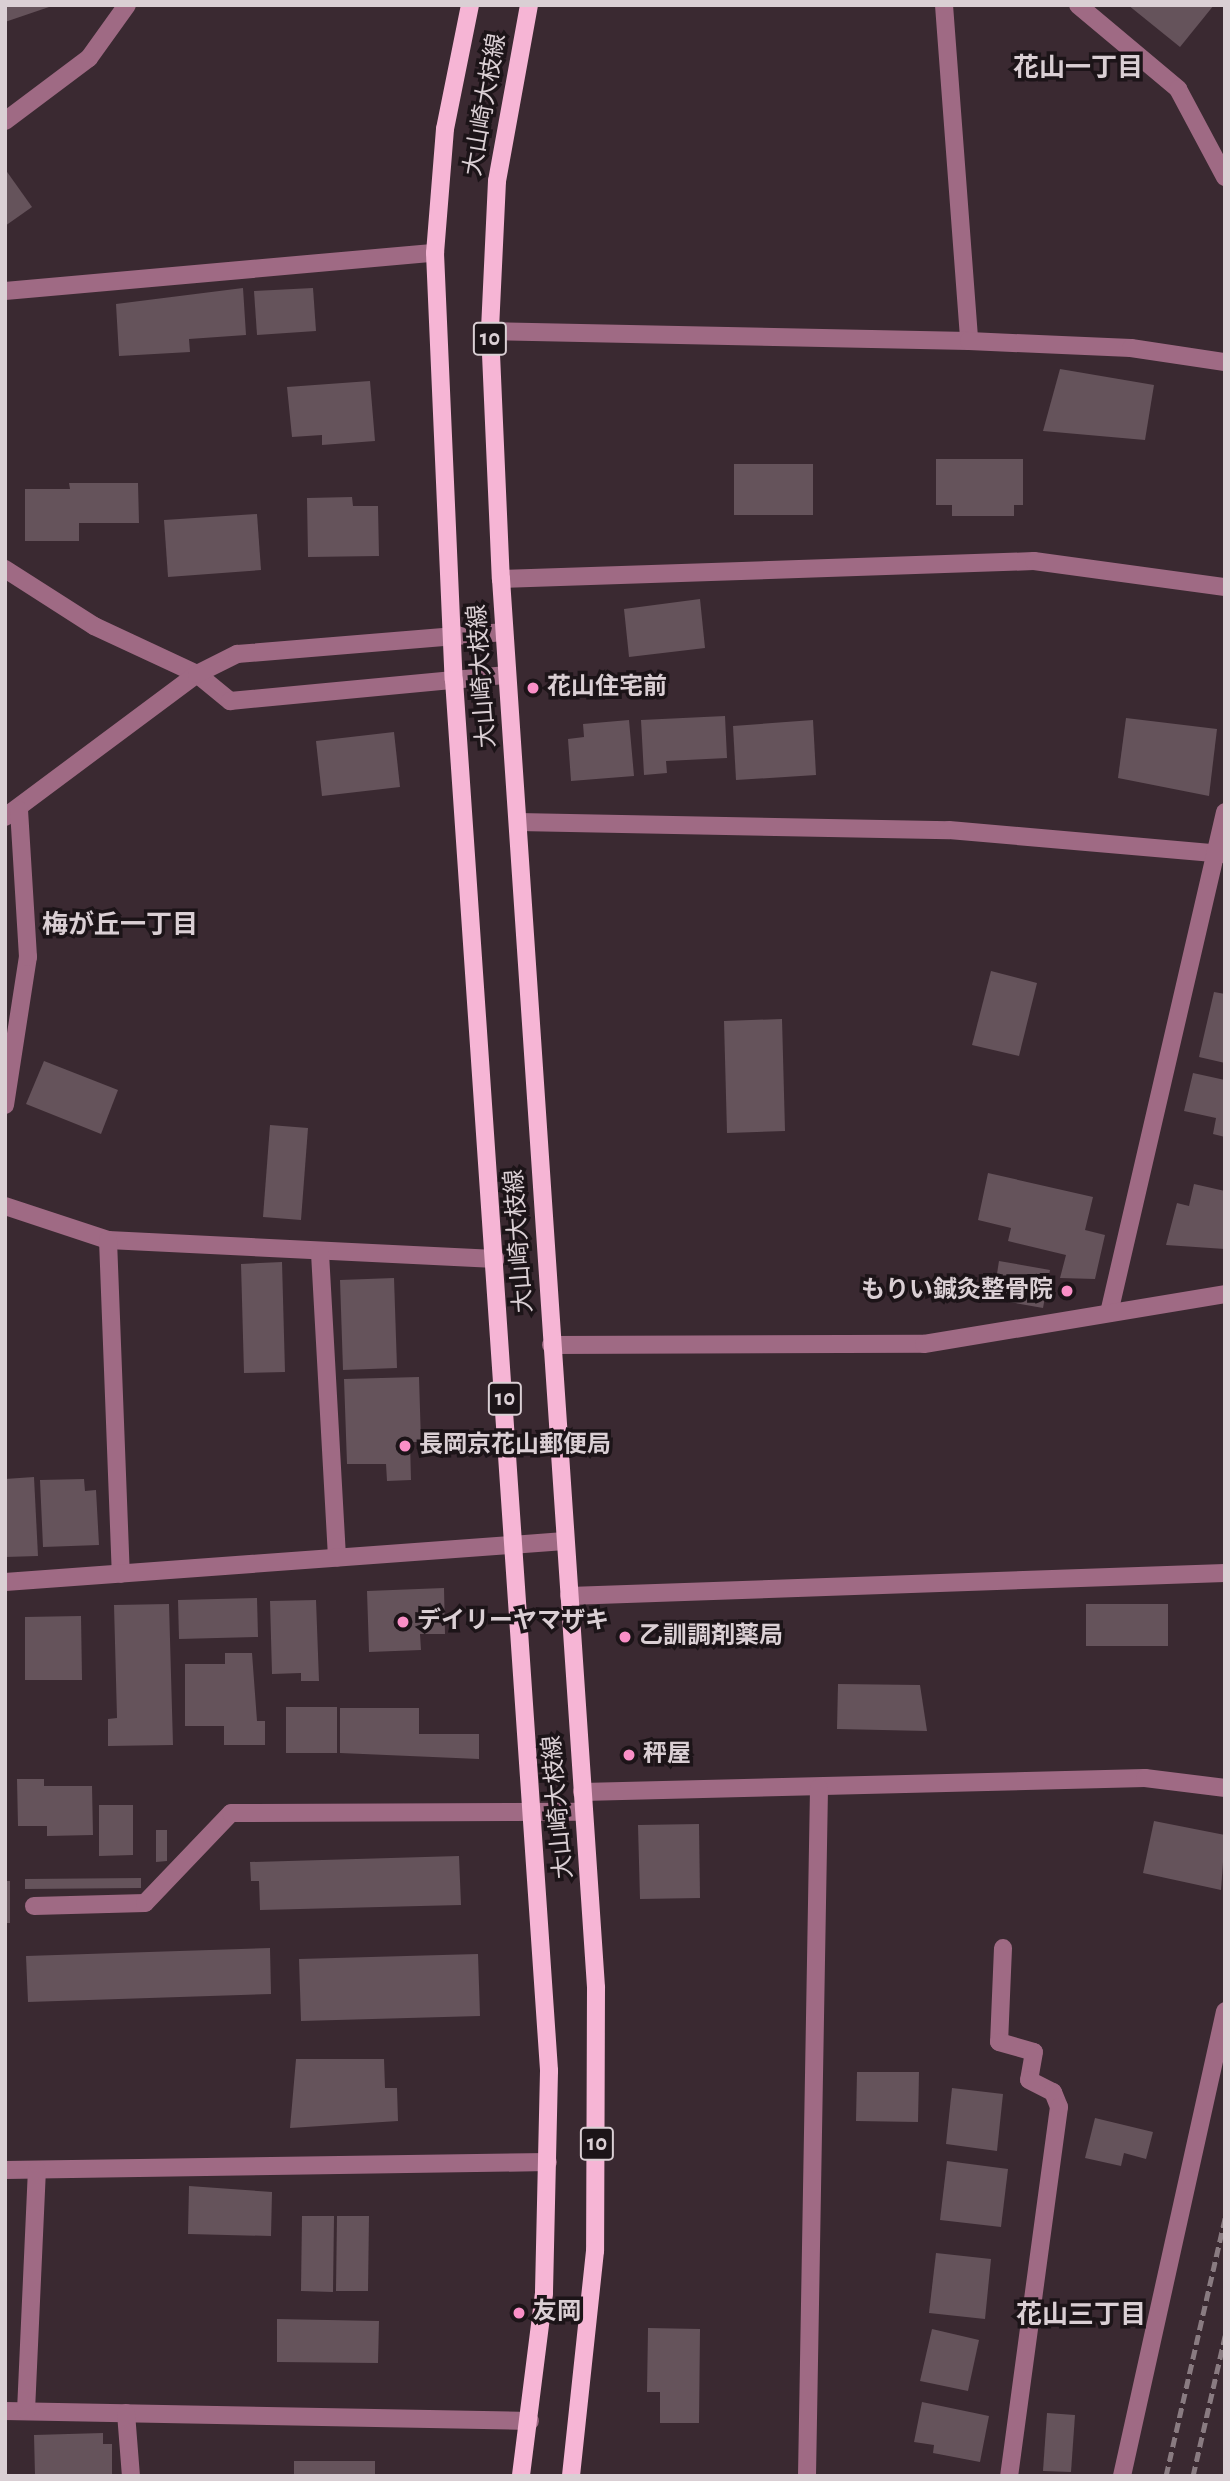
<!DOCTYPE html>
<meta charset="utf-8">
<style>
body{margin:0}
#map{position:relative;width:1230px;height:2481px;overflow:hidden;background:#3a2931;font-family:"Alegreya Sans","Noto Sans JP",sans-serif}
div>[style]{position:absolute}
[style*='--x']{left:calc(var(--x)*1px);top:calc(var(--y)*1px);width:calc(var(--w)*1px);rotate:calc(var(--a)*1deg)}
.building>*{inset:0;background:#65535b}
.minor>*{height:18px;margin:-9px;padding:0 9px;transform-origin:9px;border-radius:9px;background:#9f6a84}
.major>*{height:18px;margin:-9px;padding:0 9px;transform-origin:9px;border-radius:9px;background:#f6b5d5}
.rail>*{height:5px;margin-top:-2.5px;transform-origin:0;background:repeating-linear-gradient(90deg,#897b81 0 10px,transparent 0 15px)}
.dots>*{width:19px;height:19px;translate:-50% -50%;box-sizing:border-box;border:4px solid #1c1418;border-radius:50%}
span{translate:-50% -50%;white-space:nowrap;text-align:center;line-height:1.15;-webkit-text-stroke:7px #1c1418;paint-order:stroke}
.shield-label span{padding:2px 5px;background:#1c1418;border:2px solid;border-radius:5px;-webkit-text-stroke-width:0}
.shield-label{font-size:23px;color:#dacfd4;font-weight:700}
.street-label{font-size:24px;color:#dacfd4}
.poi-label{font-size:24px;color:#dacfd4;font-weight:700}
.left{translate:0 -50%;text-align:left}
.right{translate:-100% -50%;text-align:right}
.neighbourhood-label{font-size:26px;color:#dacfd4;font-weight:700}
.frame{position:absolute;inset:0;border:7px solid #dacfd4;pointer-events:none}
</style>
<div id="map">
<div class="building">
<i style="clip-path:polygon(5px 5px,52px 5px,52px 6px,5px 22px)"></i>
<i style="clip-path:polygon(1128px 5px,1214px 5px,1180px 47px)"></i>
<i style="clip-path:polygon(5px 169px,32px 207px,5px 226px)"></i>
<i style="clip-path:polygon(243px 288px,246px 335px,189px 339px,190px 352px,119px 356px,116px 304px)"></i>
<i style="clip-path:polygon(313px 288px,316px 331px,257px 335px,254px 291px)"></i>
<i style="clip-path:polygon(1060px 369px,1154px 385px,1145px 440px,1043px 431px)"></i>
<i style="clip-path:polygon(370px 381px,375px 441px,322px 445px,322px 435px,292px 437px,287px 387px)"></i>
<i style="clip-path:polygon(936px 459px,1023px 459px,1023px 505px,1014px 505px,1014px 516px,952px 516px,952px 505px,936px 505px)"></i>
<i style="clip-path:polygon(734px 464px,813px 464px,813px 515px,734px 515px)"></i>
<i style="clip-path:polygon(69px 483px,138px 483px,139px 523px,79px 523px,79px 541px,25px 541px,25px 489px,70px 489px)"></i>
<i style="clip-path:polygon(352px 497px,353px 506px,378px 506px,379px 556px,308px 557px,307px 498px)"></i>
<i style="clip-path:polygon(257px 514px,261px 570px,168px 577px,164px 520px)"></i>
<i style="clip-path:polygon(700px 599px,705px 648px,629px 657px,624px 609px)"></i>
<i style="clip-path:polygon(725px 716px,727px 758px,666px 761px,667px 773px,644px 775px,641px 720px)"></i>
<i style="clip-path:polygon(1126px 718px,1217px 729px,1209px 796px,1118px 778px)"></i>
<i style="clip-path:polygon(629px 720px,634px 776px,571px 781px,568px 739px,584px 737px,583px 724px)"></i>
<i style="clip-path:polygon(813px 720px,816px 775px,736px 780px,733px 726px)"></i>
<i style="clip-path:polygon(394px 732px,400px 787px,322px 796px,316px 741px)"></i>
<i style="clip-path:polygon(991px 971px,1037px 983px,1019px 1056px,972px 1045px)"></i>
<i style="clip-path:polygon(1214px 992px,1225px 994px,1225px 1063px,1199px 1057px)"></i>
<i style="clip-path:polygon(782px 1019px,785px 1131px,727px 1133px,724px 1021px)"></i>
<i style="clip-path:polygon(44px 1061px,118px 1090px,101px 1134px,26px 1104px)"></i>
<i style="clip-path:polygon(1193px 1073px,1225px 1080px,1225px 1137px,1213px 1134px,1216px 1118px,1184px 1111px)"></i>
<i style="clip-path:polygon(270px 1125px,308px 1128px,301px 1220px,263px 1217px)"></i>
<i style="clip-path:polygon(988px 1173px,1093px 1197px,1085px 1230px,1105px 1235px,1095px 1279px,1060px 1278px,1066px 1255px,1008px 1241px,1011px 1228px,978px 1220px)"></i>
<i style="clip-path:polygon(1194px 1184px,1225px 1191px,1225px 1249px,1166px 1245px,1177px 1203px,1189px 1206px)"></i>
<i style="clip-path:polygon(999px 1261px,1050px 1270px,1043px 1308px,993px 1299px)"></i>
<i style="clip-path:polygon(282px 1262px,285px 1372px,244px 1373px,241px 1264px)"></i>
<i style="clip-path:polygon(394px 1278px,397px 1368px,343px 1370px,340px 1280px)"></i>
<i style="clip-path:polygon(419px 1377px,421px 1442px,410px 1442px,411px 1480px,387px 1481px,386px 1464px,347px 1464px,344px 1379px)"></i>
<i style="clip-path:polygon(34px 1477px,38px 1556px,5px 1557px,5px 1479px)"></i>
<i style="clip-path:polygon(84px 1479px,85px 1491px,96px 1490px,99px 1545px,43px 1547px,40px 1480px)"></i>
<i style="clip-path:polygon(444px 1588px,445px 1634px,420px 1634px,421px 1650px,369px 1652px,367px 1591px)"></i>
<i style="clip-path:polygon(257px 1598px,258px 1637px,179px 1639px,178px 1600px)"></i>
<i style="clip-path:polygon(316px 1600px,319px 1681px,301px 1681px,301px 1673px,272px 1674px,270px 1601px)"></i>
<i style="clip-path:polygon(169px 1604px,173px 1745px,108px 1746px,108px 1719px,117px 1718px,114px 1605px)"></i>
<i style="clip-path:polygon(1086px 1604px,1168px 1604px,1168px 1646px,1086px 1646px)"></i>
<i style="clip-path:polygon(81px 1616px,82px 1680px,25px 1680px,25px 1617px)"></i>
<i style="clip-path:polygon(225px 1653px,252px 1653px,257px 1721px,265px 1721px,265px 1745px,224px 1745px,224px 1726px,185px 1726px,185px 1664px,225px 1664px)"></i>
<i style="clip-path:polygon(838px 1684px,920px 1685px,927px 1731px,837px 1729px)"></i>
<i style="clip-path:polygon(286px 1707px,337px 1707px,337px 1753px,286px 1753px)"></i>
<i style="clip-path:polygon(340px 1708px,419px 1708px,419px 1734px,479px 1734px,479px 1759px,340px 1753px)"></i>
<i style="clip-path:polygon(17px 1779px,44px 1779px,44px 1786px,92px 1786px,93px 1835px,47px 1836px,47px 1826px,18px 1826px)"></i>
<i style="clip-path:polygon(99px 1805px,133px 1805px,133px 1855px,99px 1856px)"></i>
<i style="clip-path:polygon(1154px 1821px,1225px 1835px,1221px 1890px,1143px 1873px)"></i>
<i style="clip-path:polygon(699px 1824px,700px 1898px,640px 1899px,638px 1825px)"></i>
<i style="clip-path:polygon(156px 1830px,167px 1830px,167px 1861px,156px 1862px)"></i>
<i style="clip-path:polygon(459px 1856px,461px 1905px,260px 1910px,259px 1881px,251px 1881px,250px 1862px)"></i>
<i style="clip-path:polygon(141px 1878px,141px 1888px,25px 1889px,25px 1879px)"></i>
<i style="clip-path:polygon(5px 1881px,10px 1881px,10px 1923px,5px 1923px)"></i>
<i style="clip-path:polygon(270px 1948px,271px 1994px,28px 2002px,26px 1956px)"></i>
<i style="clip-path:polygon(478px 1954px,480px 2016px,301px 2021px,299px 1959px)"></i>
<i style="clip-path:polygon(296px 2059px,384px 2059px,385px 2088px,397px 2088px,398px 2121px,290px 2128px)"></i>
<i style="clip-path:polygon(857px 2072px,919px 2072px,918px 2122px,856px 2121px)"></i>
<i style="clip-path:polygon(952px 2088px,1003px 2094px,997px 2151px,946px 2144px)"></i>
<i style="clip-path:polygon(1095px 2118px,1153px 2132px,1146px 2159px,1124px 2153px,1121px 2166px,1085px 2158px)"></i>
<i style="clip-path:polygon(947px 2161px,1008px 2169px,1001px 2227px,940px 2220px)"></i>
<i style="clip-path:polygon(189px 2186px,272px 2192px,271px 2236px,188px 2234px)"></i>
<i style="clip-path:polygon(302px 2216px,334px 2216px,333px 2292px,301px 2291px)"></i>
<i style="clip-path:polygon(337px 2216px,369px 2216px,368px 2291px,336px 2291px)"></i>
<i style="clip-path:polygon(936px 2253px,991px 2259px,985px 2319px,929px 2313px)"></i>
<i style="clip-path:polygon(277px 2319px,379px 2321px,378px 2363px,277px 2362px)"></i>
<i style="clip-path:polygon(648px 2328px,700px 2329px,699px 2423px,660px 2423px,660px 2392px,647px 2392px)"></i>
<i style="clip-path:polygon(932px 2329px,979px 2340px,968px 2391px,920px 2381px)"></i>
<i style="clip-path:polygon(922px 2402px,989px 2416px,980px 2462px,933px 2453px,934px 2445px,914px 2442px)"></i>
<i style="clip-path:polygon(1047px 2413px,1075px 2415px,1071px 2472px,1043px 2471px)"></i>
<i style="clip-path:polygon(103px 2433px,103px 2444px,112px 2444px,112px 2476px,35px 2476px,34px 2435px)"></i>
<i style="clip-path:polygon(294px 2461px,375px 2461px,375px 2476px,294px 2476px)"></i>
</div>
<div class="minor">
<i style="--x:944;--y:5;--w:337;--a:85.7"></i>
<i style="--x:1078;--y:5;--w:131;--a:40"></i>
<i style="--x:1178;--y:89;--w:100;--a:61.9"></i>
<i style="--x:5;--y:121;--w:105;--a:-36.9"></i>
<i style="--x:89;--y:58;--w:65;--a:-54.4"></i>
<i style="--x:5;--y:291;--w:432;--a:-5.1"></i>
<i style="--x:490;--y:331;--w:479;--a:1.2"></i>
<i style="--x:969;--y:341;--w:162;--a:2.5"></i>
<i style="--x:1131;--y:348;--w:95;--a:8.5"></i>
<i style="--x:5;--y:569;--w:106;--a:32.6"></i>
<i style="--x:94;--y:626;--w:114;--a:25"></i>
<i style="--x:197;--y:674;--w:43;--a:39.3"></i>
<i style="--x:230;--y:701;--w:278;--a:-5.4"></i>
<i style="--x:501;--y:579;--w:533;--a:-1.93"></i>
<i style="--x:1034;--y:561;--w:193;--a:7.8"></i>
<i style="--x:5;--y:817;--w:239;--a:-36.7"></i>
<i style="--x:197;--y:674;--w:45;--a:-26.6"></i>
<i style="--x:237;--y:654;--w:268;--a:-4.7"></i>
<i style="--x:518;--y:822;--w:431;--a:1.1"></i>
<i style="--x:949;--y:830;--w:277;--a:5"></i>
<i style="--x:5;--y:1105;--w:150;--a:-81.2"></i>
<i style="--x:28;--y:957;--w:147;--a:-93.5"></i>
<i style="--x:5;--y:1206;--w:108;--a:18.3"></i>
<i style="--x:108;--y:1240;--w:388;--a:2.8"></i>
<i style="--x:108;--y:1240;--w:334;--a:87.8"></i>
<i style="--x:320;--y:1253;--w:305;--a:86.8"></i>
<i style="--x:1109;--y:1313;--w:514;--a:-76.96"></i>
<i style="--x:551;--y:1345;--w:373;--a:-0.2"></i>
<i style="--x:924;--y:1344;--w:305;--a:-9.4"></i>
<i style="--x:5;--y:1582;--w:561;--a:-4.19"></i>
<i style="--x:569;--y:1596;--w:656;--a:-2.01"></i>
<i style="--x:582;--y:1792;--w:563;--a:-1.42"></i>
<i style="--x:1145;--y:1778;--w:81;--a:7.1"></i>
<i style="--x:34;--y:1906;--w:111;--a:-1.5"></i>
<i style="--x:145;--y:1903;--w:124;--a:-46.3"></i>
<i style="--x:231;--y:1813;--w:352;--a:-0.2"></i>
<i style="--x:1003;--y:1948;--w:94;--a:92.4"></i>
<i style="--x:999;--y:2042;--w:36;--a:16"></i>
<i style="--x:1034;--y:2052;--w:28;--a:100"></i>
<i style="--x:1029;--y:2080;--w:27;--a:27"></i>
<i style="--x:1053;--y:2092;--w:16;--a:68"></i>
<i style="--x:1059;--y:2107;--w:372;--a:97.7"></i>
<i style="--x:5;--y:2170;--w:543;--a:-0.84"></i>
<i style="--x:5;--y:2411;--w:525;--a:1.09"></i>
<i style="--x:26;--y:2411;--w:241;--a:-87.4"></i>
<i style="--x:126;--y:2413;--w:63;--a:85.5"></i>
<i style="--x:807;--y:2476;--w:688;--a:-89"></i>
<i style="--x:1122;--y:2476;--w:476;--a:-77.5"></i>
</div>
<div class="major">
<i style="--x:470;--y:5;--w:126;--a:101.4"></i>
<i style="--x:445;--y:129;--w:124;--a:94.6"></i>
<i style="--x:435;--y:253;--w:427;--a:87.5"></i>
<i style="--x:454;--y:680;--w:1394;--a:86.09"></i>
<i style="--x:549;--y:2071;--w:222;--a:91.3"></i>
<i style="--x:544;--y:2293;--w:184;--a:97.2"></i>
<i style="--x:529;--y:5;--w:179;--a:100.3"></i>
<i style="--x:497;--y:181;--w:150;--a:92.7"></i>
<i style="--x:490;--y:331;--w:248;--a:87.5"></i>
<i style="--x:501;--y:579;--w:1412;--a:86.14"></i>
<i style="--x:596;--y:1988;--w:263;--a:90.2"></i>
<i style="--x:595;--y:2251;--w:226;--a:96.1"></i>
</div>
<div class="rail">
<i style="--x:1166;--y:2476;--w:265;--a:-77.1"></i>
<i style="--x:1193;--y:2476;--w:144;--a:-77.1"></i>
</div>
<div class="dots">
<i style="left:533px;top:688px;background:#fa8fc7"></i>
<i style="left:1067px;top:1291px;background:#fa8fc7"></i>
<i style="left:405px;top:1446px;background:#fa8fc7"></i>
<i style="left:403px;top:1622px;background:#fa8fc7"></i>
<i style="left:625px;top:1637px;background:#fa8fc7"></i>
<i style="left:629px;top:1755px;background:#fa8fc7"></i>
<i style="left:519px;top:2313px;background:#fa8fc7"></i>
</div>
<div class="shield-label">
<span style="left:490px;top:339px">10</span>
<span style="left:505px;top:1399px">10</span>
<span style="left:597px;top:2144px">10</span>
</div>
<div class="street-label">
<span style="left:486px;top:105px;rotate:-80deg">大山崎大枝線</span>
<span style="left:483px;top:676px;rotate:-94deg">大山崎大枝線</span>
<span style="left:520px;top:1241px;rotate:-94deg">大山崎大枝線</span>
<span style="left:559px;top:1807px;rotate:-95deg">大山崎大枝線</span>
</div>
<div class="poi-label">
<span class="left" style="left:547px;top:688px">花山住宅前</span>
<span class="right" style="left:1053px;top:1291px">もりい鍼灸整骨院</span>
<span class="left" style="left:419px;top:1446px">長岡京花山郵便局</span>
<span class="left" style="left:417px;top:1622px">デイリーヤマザキ</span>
<span class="left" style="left:639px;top:1637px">乙訓調剤薬局</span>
<span class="left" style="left:643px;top:1755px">秤屋</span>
<span class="left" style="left:533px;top:2313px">友岡</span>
</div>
<div class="neighbourhood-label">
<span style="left:1078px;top:69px">花山一丁目</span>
<span style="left:120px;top:926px">梅が丘一丁目</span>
<span style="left:1081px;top:2316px">花山三丁目</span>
</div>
<div class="frame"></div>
</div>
